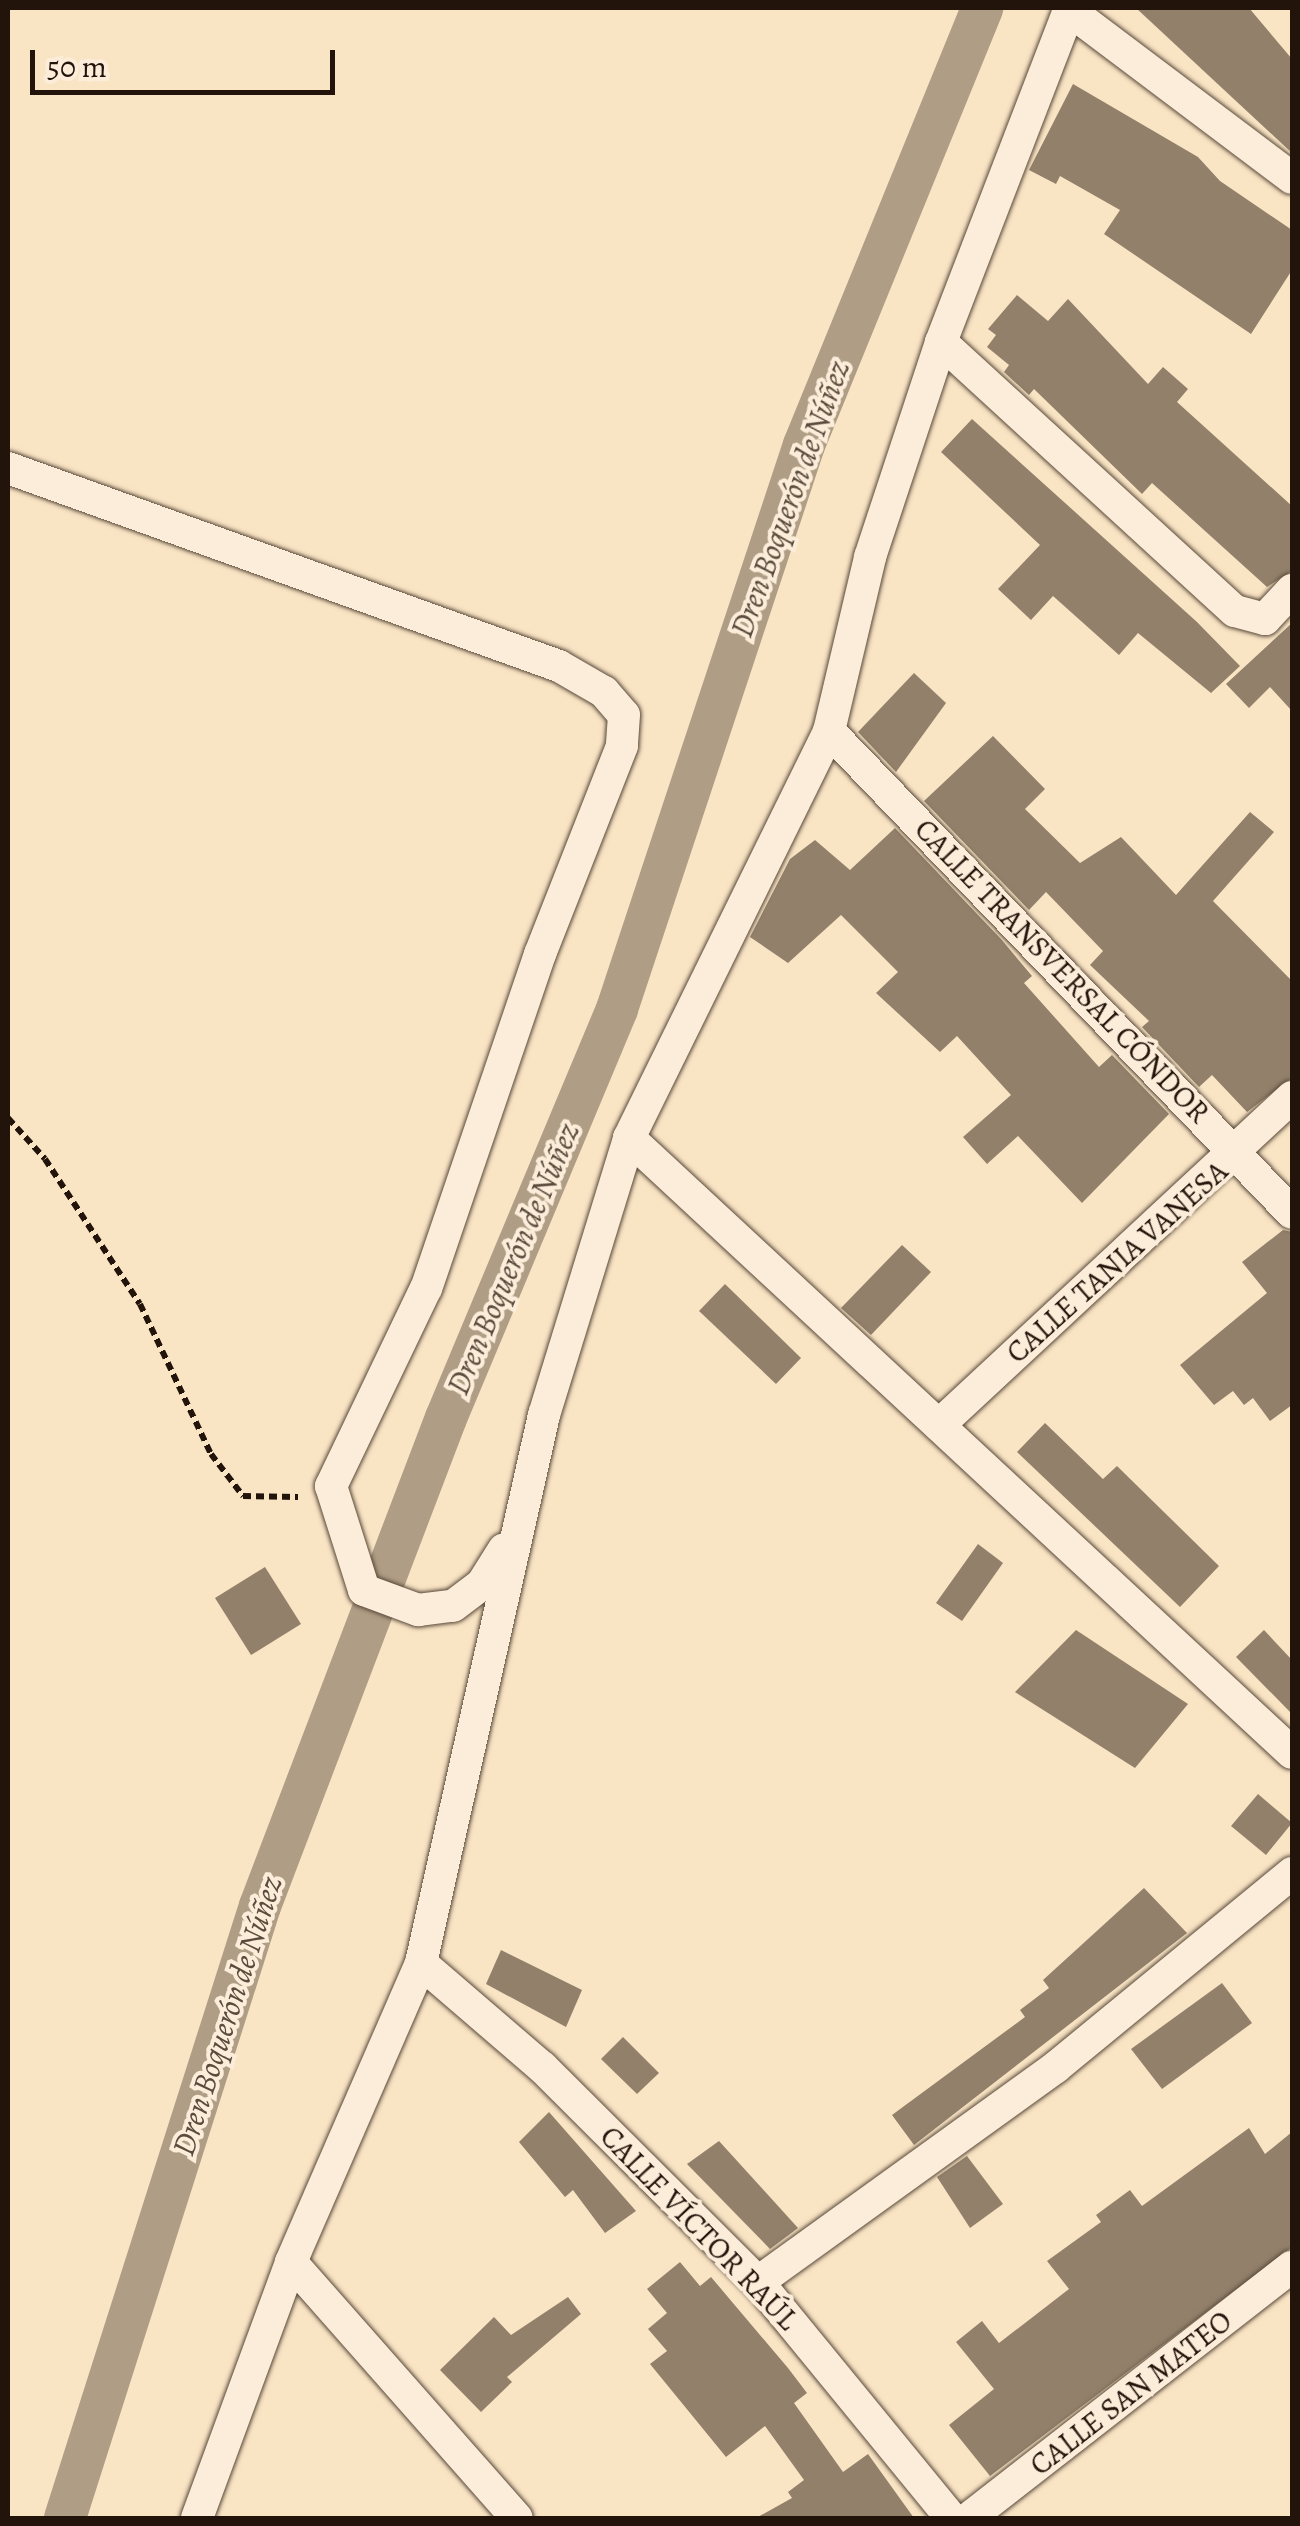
<!DOCTYPE html>
<meta charset="utf-8">
<style>
body{margin:0}
#map{position:relative;width:1300px;height:2526px;overflow:hidden;background:#f9e4c4;font-family:Alegreya,serif}
div>[style]{position:absolute}
[style*='--x']{left:calc(var(--x)*1px);top:calc(var(--y)*1px);width:calc(var(--w)*1px);rotate:calc(var(--a)*1deg)}
.canal>*{height:42px;margin:-21px;padding:0 21px;transform-origin:21px;border-radius:21px;background:#b09d85}
.building>*{inset:0;background:#92806b}
.path>*{height:6px;margin-top:-3px;transform-origin:0;background:repeating-linear-gradient(90deg,#23140b 0 8px,transparent 0 13px)}
.roads{filter:drop-shadow(0 0 2px #584839) drop-shadow(0 0 2px #584839)}
.minor>*{height:32px;margin:-16px;padding:0 16px;transform-origin:16px;border-radius:16px;background:#fbedd9}
span{translate:-50% -50%;white-space:nowrap;text-align:center;line-height:1.15;-webkit-text-stroke:8px #fbedd9;paint-order:stroke}
.street-label{font-size:30px;color:#23140b}
.water-label{font-size:32px;color:#5b4b3c;font-style:italic}
.frame{position:absolute;inset:0;border:10px solid #23140b;pointer-events:none}
.scale{position:absolute;left:30px;top:50px;width:305px;height:45px;box-sizing:border-box;border:5px solid #23140b;border-top:0;padding-left:12px;font-size:30px;line-height:35px;white-space:nowrap;color:#23140b;-webkit-text-stroke:8px #fbedd9;paint-order:stroke}
</style>
<div id="map">
<div class="canal">
<i style="--x:65;--y:2518;--w:642;--a:-72.33"></i>
<i style="--x:260;--y:1906;--w:522;--a:-69.14"></i>
<i style="--x:446;--y:1418;--w:443;--a:-67.3"></i>
<i style="--x:617;--y:1009;--w:594;--a:-71.66"></i>
<i style="--x:804;--y:445;--w:472;--a:-67.8"></i>
</div>
<div class="building">
<i style="clip-path:polygon(1136px 8px,1249px 8px,1292px 59px,1292px 153px)"></i>
<i style="clip-path:polygon(1073px 84px,1198px 157px,1220px 181px,1292px 230px,1292px 270px,1251px 334px,1104px 234px,1120px 210px,1060px 176px,1056px 184px,1029px 170px)"></i>
<i style="clip-path:polygon(1017px 295px,1048px 321px,1068px 299px,1148px 384px,1163px 367px,1188px 389px,1177px 402px,1292px 506px,1292px 571px,1267px 587px,1152px 483px,1142px 494px,1034px 389px,1029px 395px,1004px 372px,1009px 365px,987px 347px,996px 335px,988px 329px)"></i>
<i style="clip-path:polygon(972px 419px,1197px 622px,1240px 666px,1211px 693px,1138px 633px,1119px 655px,1053px 596px,1031px 620px,998px 589px,1040px 545px,941px 452px)"></i>
<i style="clip-path:polygon(1292px 623px,1292px 711px,1270px 687px,1249px 708px,1226px 684px)"></i>
<i style="clip-path:polygon(914px 673px,946px 703px,896px 772px,858px 732px)"></i>
<i style="clip-path:polygon(993px 736px,1045px 789px,1025px 809px,1080px 863px,1121px 837px,1176px 895px,1250px 812px,1274px 832px,1213px 901px,1292px 981px,1292px 1078px,1247px 1112px,1212px 1075px,1199px 1087px,1142px 1027px,1149px 1021px,1090px 965px,1103px 951px,1046px 892px,1029px 910px,924px 801px)"></i>
<i style="clip-path:polygon(895px 828px,1001px 939px,1032px 976px,1024px 983px,1099px 1067px,1112px 1055px,1169px 1114px,1082px 1203px,1018px 1136px,987px 1164px,963px 1137px,1011px 1095px,957px 1036px,940px 1052px,876px 993px,898px 972px,841px 915px,788px 963px,750px 937px,790px 859px,815px 840px,850px 870px)"></i>
<i style="clip-path:polygon(1283px 1230px,1292px 1232px,1292px 1405px,1270px 1421px,1253px 1398px,1244px 1405px,1233px 1391px,1214px 1405px,1180px 1365px,1267px 1293px,1242px 1262px)"></i>
<i style="clip-path:polygon(902px 1245px,931px 1272px,871px 1335px,841px 1308px)"></i>
<i style="clip-path:polygon(725px 1284px,801px 1358px,776px 1384px,699px 1311px)"></i>
<i style="clip-path:polygon(1045px 1423px,1103px 1479px,1117px 1466px,1219px 1566px,1180px 1607px,1017px 1452px)"></i>
<i style="clip-path:polygon(978px 1544px,1003px 1563px,962px 1621px,936px 1603px)"></i>
<i style="clip-path:polygon(265px 1567px,301px 1624px,251px 1655px,215px 1598px)"></i>
<i style="clip-path:polygon(1076px 1630px,1188px 1704px,1135px 1768px,1015px 1692px)"></i>
<i style="clip-path:polygon(1264px 1630px,1292px 1660px,1292px 1714px,1236px 1657px)"></i>
<i style="clip-path:polygon(1258px 1794px,1292px 1823px,1266px 1855px,1231px 1826px)"></i>
<i style="clip-path:polygon(1144px 1888px,1187px 1933px,914px 2145px,892px 2115px,1025px 2017px,1020px 2010px,1049px 1988px,1043px 1980px)"></i>
<i style="clip-path:polygon(501px 1950px,582px 1990px,566px 2027px,486px 1984px)"></i>
<i style="clip-path:polygon(1222px 1983px,1252px 2023px,1162px 2089px,1131px 2049px)"></i>
<i style="clip-path:polygon(623px 2037px,659px 2073px,637px 2094px,601px 2059px)"></i>
<i style="clip-path:polygon(549px 2112px,636px 2211px,605px 2233px,573px 2190px,565px 2197px,519px 2142px)"></i>
<i style="clip-path:polygon(1249px 2128px,1265px 2154px,1292px 2132px,1292px 2247px,990px 2476px,949px 2425px,994px 2389px,956px 2342px,982px 2321px,999px 2343px,1069px 2289px,1047px 2261px,1101px 2222px,1096px 2215px,1130px 2190px,1142px 2206px)"></i>
<i style="clip-path:polygon(719px 2141px,798px 2228px,770px 2249px,687px 2164px)"></i>
<i style="clip-path:polygon(967px 2156px,1003px 2204px,970px 2228px,937px 2177px)"></i>
<i style="clip-path:polygon(680px 2262px,700px 2286px,711px 2277px,788px 2368px,807px 2393px,794px 2403px,843px 2472px,868px 2454px,914px 2518px,756px 2518px,792px 2498px,788px 2492px,804px 2480px,765px 2426px,726px 2457px,650px 2364px,667px 2351px,648px 2329px,667px 2313px,647px 2289px)"></i>
<i style="clip-path:polygon(568px 2297px,581px 2314px,507px 2377px,512px 2382px,481px 2412px,440px 2370px,494px 2317px,511px 2335px)"></i>
</div>
<div class="path">
<i style="--x:8;--y:1118;--w:55;--a:47.9"></i>
<i style="--x:45;--y:1159;--w:173;--a:56.8"></i>
<i style="--x:140;--y:1304;--w:166;--a:64.7"></i>
<i style="--x:211;--y:1454;--w:53;--a:52.7"></i>
<i style="--x:243;--y:1496;--w:55;--a:1"></i>
</div>
<div class="roads">
<div class="minor">
<i style="--x:1069;--y:10;--w:279;--a:37"></i>
<i style="--x:941;--y:342;--w:398;--a:42.5"></i>
<i style="--x:1235;--y:611;--w:31;--a:15"></i>
<i style="--x:1265;--y:619;--w:40;--a:-47"></i>
<i style="--x:8;--y:468;--w:585;--a:19.77"></i>
<i style="--x:559;--y:666;--w:52;--a:30"></i>
<i style="--x:604;--y:692;--w:30;--a:49"></i>
<i style="--x:624;--y:715;--w:31;--a:94"></i>
<i style="--x:622;--y:746;--w:224;--a:111.5"></i>
<i style="--x:540;--y:954;--w:353;--a:108.8"></i>
<i style="--x:426;--y:1288;--w:220;--a:115.6"></i>
<i style="--x:331;--y:1486;--w:109;--a:72.4"></i>
<i style="--x:364;--y:1590;--w:58;--a:20.3"></i>
<i style="--x:418;--y:1610;--w:35;--a:-7"></i>
<i style="--x:453;--y:1606;--w:36;--a:-37"></i>
<i style="--x:482;--y:1584;--w:41;--a:-57.8"></i>
<i style="--x:829;--y:731;--w:668;--a:46.15"></i>
<i style="--x:629;--y:1138;--w:904;--a:42.85"></i>
<i style="--x:939;--y:1425;--w:482;--a:-42.9"></i>
<i style="--x:421;--y:1963;--w:160;--a:40.7"></i>
<i style="--x:542;--y:2067;--w:305;--a:44.9"></i>
<i style="--x:758;--y:2282;--w:305;--a:50.7"></i>
<i style="--x:291;--y:2262;--w:341;--a:48.6"></i>
<i style="--x:758;--y:2282;--w:367;--a:-35.8"></i>
<i style="--x:1056;--y:2067;--w:306;--a:-39.4"></i>
<i style="--x:197;--y:2518;--w:273;--a:-69.8"></i>
<i style="--x:291;--y:2262;--w:326;--a:-66.5"></i>
<i style="--x:421;--y:1963;--w:562;--a:-77.35"></i>
<i style="--x:544;--y:1415;--w:290;--a:-72.9"></i>
<i style="--x:629;--y:1138;--w:453;--a:-63.8"></i>
<i style="--x:829;--y:731;--w:179;--a:-76.7"></i>
<i style="--x:870;--y:557;--w:226;--a:-71.7"></i>
<i style="--x:941;--y:342;--w:358;--a:-68.9"></i>
<i style="--x:969;--y:2518;--w:409;--a:-37.9"></i>
</div>
</div>
<div class="street-label">
<span style="left:1062px;top:971px;rotate:46deg">CALLE TRANSVERSAL CÓNDOR</span>
<span style="left:1117px;top:1262px;rotate:-42deg">CALLE TANIA VANESA</span>
<span style="left:699px;top:2228px;rotate:46deg">CALLE VÍCTOR RAÚL</span>
<span style="left:1131px;top:2393px;rotate:-38deg">CALLE SAN MATEO</span>
</div>
<div class="water-label">
<span style="left:790px;top:499px;rotate:-70deg">Dren Boquerón de Núñez</span>
<span style="left:513px;top:1259px;rotate:-67deg">Dren Boquerón de Núñez</span>
<span style="left:227px;top:2016px;rotate:-72deg">Dren Boquerón de Núñez</span>
</div>
<div class="frame"></div>
<div class="scale">50 m</div>
</div>
